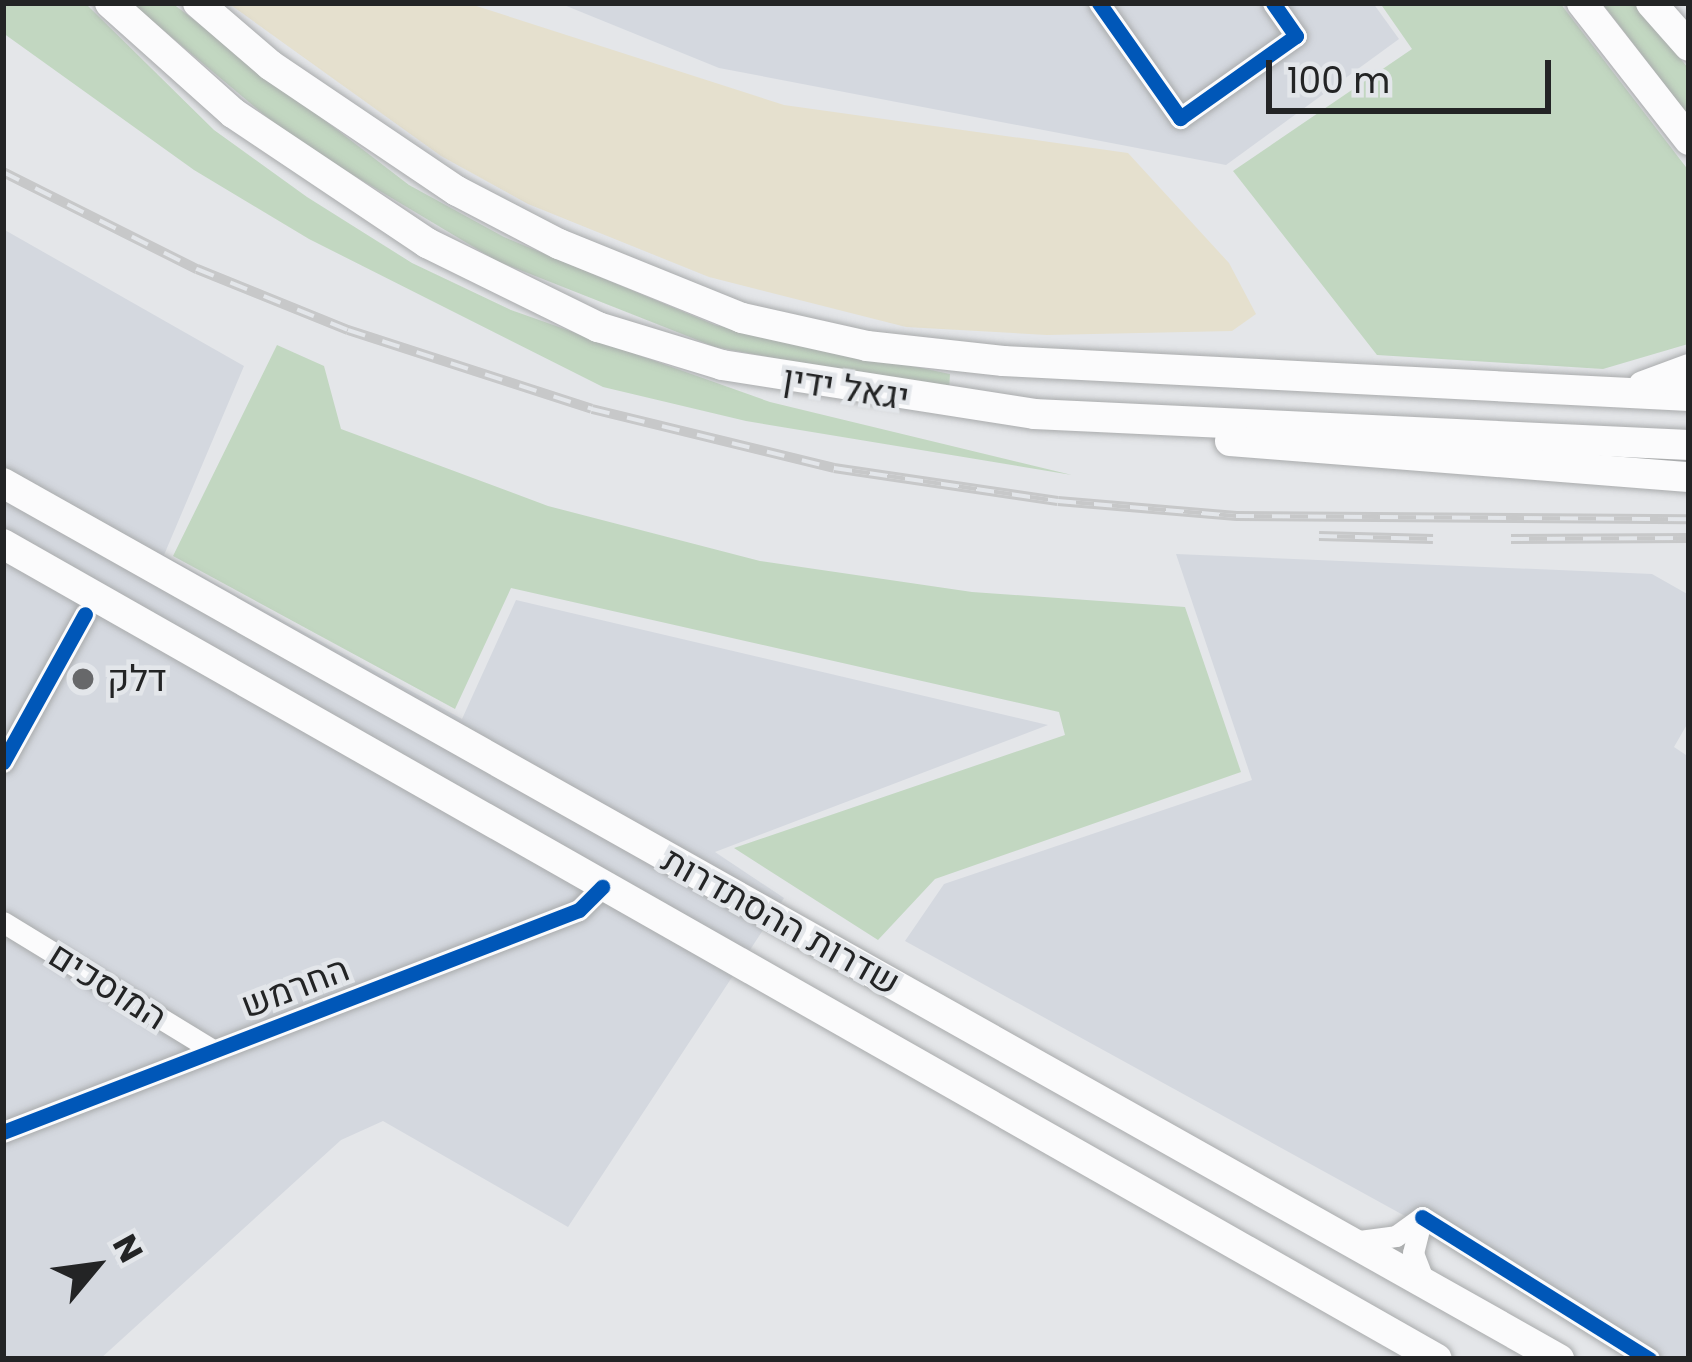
<!DOCTYPE html>
<meta charset="utf-8">
<style>
body{margin:0}
#map{position:relative;width:1692px;height:1362px;overflow:hidden;background:#e4e6e9;font-family:Poppins,Heebo,sans-serif}
div>[style]{position:absolute}
[style*='--x']{left:calc(var(--x)*1px);top:calc(var(--y)*1px);width:calc(var(--w)*1px);rotate:calc(var(--a)*1deg)}
.built>*{inset:0;background:#d4d8df}
.green>*{inset:0;background:#c2d7c1}
.sand>*{inset:0;background:#e5e0ce}
.roads{filter:drop-shadow(0 0 3px #a9abac) drop-shadow(0 0 3px #a9abac)}
.minor>*{height:21px;margin:-10.5px;padding:0 10.5px;transform-origin:10.5px;border-radius:10.5px;background:#fbfbfc}
.highway>*{height:30px;margin:-15px;padding:0 15px;transform-origin:15px;border-radius:15px;background:#fbfbfc}
.rail>*{height:10px;margin-top:-5px;transform-origin:0;background:repeating-linear-gradient(90deg,#e3e6ea 0 18px,#c7c8c9 0 36px);box-sizing:border-box;border-block:3px solid #c7c8c9}
.cycleway>*{height:15px;margin:-7.5px;padding:0 7.5px;transform-origin:7.5px;border-radius:7.5px;background:#0057b8}
.dots>*{width:33px;height:33px;translate:-50% -50%;box-sizing:border-box;border:6px solid #e3e6ea;border-radius:50%}
span{translate:-50% -50%;white-space:nowrap;text-align:center;line-height:1.15;-webkit-text-stroke:9px #e3e6ea;paint-order:stroke}
.street-label{font-size:36px;color:#232425}
.poi-label{font-size:36px;color:#232425}
.left{translate:0 -50%;text-align:left}
.frame{position:absolute;inset:0;border:6px solid #232425;pointer-events:none}
.north{position:absolute;left:36px;top:1206px;width:120px;height:120px;-webkit-text-stroke:9px #e3e6ea;paint-order:stroke;rotate:61deg;font-size:33px;font-weight:700;line-height:48px;text-align:center;color:#232425}
.north::after{content:'';display:block;margin:auto;width:42px;height:54px;background:#232425;clip-path:polygon(50% 0,100% 100%,50% 72%,0 100%)}
.scale{position:absolute;left:1266px;top:60px;width:285px;height:54px;box-sizing:border-box;border:6px solid #232425;border-top:0;padding-left:15px;font-size:36px;line-height:42px;white-space:nowrap;color:#232425;-webkit-text-stroke:9px #e3e6ea;paint-order:stroke}
</style>
<div id="map">
<div class="built">
<i style="clip-path:polygon(559px 3px,1373px 3px,1399px 39px,1226px 165px,719px 68px)"></i>
<i style="clip-path:polygon(3px 229px,244px 366px,164px 555px,462px 719px,516px 600px,1048px 725px,715px 852px,784px 898px,568px 1227px,383px 1121px,341px 1140px,100px 1359px,3px 1359px)"></i>
<i style="clip-path:polygon(1176px 554px,1652px 574px,1689px 595px,1689px 721px,1674px 747px,1689px 757px,1689px 1359px,1665px 1359px,905px 941px,944px 884px,1252px 780px)"></i>
</div>
<div class="green">
<i style="clip-path:polygon(3px 3px,85px 3px,214px 130px,307px 197px,412px 263px,511px 310px,770px 402px,1072px 475px,746px 421px,603px 387px,309px 239px,194px 170px,3px 33px)"></i>
<i style="clip-path:polygon(131px 3px,172px 3px,409px 185px,504px 237px,715px 325px,950px 374px,949px 390px,715px 347px,497px 261px,293px 139px)"></i>
<i style="clip-path:polygon(1380px 3px,1560px 3px,1689px 171px,1688px 344px,1603px 369px,1377px 355px,1233px 171px,1412px 49px)"></i>
<i style="clip-path:polygon(1602px 3px,1633px 3px,1689px 69px,1689px 116px)"></i>
<i style="clip-path:polygon(277px 345px,324px 366px,341px 429px,548px 506px,760px 561px,972px 592px,1185px 607px,1241px 772px,935px 879px,878px 940px,734px 848px,1065px 735px,1059px 712px,511px 588px,455px 709px,173px 556px)"></i>
</div>
<div class="sand">
<i style="clip-path:polygon(228px 3px,467px 3px,784px 105px,1128px 153px,1229px 263px,1256px 314px,1232px 331px,1047px 335px,906px 327px,709px 277px,528px 204px,441px 156px)"></i>
</div>
<div class="roads">
<div class="minor">
<i style="--x:1099;--y:3;--w:141;--a:54.8"></i>
<i style="--x:1180;--y:118;--w:142;--a:-35.3"></i>
<i style="--x:1296;--y:36;--w:40;--a:-124.9"></i>
<i style="--x:3;--y:762;--w:169;--a:-61"></i>
<i style="--x:3;--y:922;--w:246;--a:31.4"></i>
<i style="--x:3;--y:1132;--w:617;--a:-21.08"></i>
<i style="--x:579;--y:910;--w:33;--a:-45"></i>
<i style="--x:1422;--y:1217;--w:268;--a:32"></i>
<i style="--x:1422;--y:1217;--w:37;--a:104"></i>
<i style="--x:1413;--y:1253;--w:33;--a:69"></i>
<i style="--x:1352;--y:1242;--w:44;--a:-7.8"></i>
<i style="--x:1396;--y:1236;--w:32;--a:-36"></i>
</div>
<div class="highway">
<i style="--x:110;--y:3;--w:165;--a:41.8"></i>
<i style="--x:233;--y:113;--w:234;--a:33.8"></i>
<i style="--x:427;--y:243;--w:191;--a:26.2"></i>
<i style="--x:598;--y:327;--w:130;--a:17"></i>
<i style="--x:722;--y:365;--w:316;--a:8.9"></i>
<i style="--x:1034;--y:414;--w:656;--a:2.71"></i>
<i style="--x:198;--y:3;--w:95;--a:40.7"></i>
<i style="--x:270;--y:65;--w:225;--a:34"></i>
<i style="--x:457;--y:191;--w:115;--a:27.5"></i>
<i style="--x:559;--y:244;--w:197;--a:22"></i>
<i style="--x:742;--y:318;--w:128;--a:12.6"></i>
<i style="--x:867;--y:346;--w:137;--a:6.3"></i>
<i style="--x:1003;--y:361;--w:687;--a:2.92"></i>
<i style="--x:1582;--y:3;--w:174;--a:52"></i>
<i style="--x:1651;--y:3;--w:57;--a:48.5"></i>
<i style="--x:1643;--y:386;--w:49;--a:-20.3"></i>
<i style="--x:1230;--y:441;--w:460;--a:4.5"></i>
<i style="--x:3;--y:483;--w:1786;--a:29.38"></i>
<i style="--x:3;--y:544;--w:1649;--a:29.61"></i>
</div>
</div>
<div class="rail">
<i style="--x:3;--y:172;--w:217;--a:26.6"></i>
<i style="--x:197;--y:269;--w:163;--a:22"></i>
<i style="--x:348;--y:330;--w:256;--a:17.9"></i>
<i style="--x:592;--y:409;--w:249;--a:13.7"></i>
<i style="--x:834;--y:468;--w:226;--a:8.4"></i>
<i style="--x:1058;--y:501;--w:179;--a:4.8"></i>
<i style="--x:1236;--y:516;--w:453;--a:0.4"></i>
<i style="--x:1319;--y:536;--w:114;--a:1.5"></i>
<i style="--x:1511;--y:539;--w:178;--a:-0.3"></i>
</div>
<div class="cycleway">
<i style="--x:1099;--y:3;--w:141;--a:54.8"></i>
<i style="--x:1180;--y:118;--w:142;--a:-35.3"></i>
<i style="--x:1296;--y:36;--w:40;--a:-124.9"></i>
<i style="--x:3;--y:762;--w:169;--a:-61"></i>
<i style="--x:3;--y:1132;--w:617;--a:-21.08"></i>
<i style="--x:579;--y:910;--w:33;--a:-45"></i>
<i style="--x:1422;--y:1217;--w:268;--a:32"></i>
</div>
<div class="dots">
<i style="left:83px;top:679px;background:#67686a"></i>
</div>
<div class="street-label">
<span style="left:846px;top:388px;rotate:9deg">יגאל ידין</span>
<span style="left:781px;top:921px;rotate:29deg">שדרות ההסתדרות</span>
<span style="left:108px;top:986px;rotate:32deg">המוסכים</span>
<span style="left:295px;top:987px;rotate:-21deg">החרמש</span>
</div>
<div class="poi-label">
<span class="left" style="left:107px;top:679px">דלק</span>
</div>
<div class="frame"></div>
<div class="north">N</div>
<div class="scale">100 m</div>
</div>
